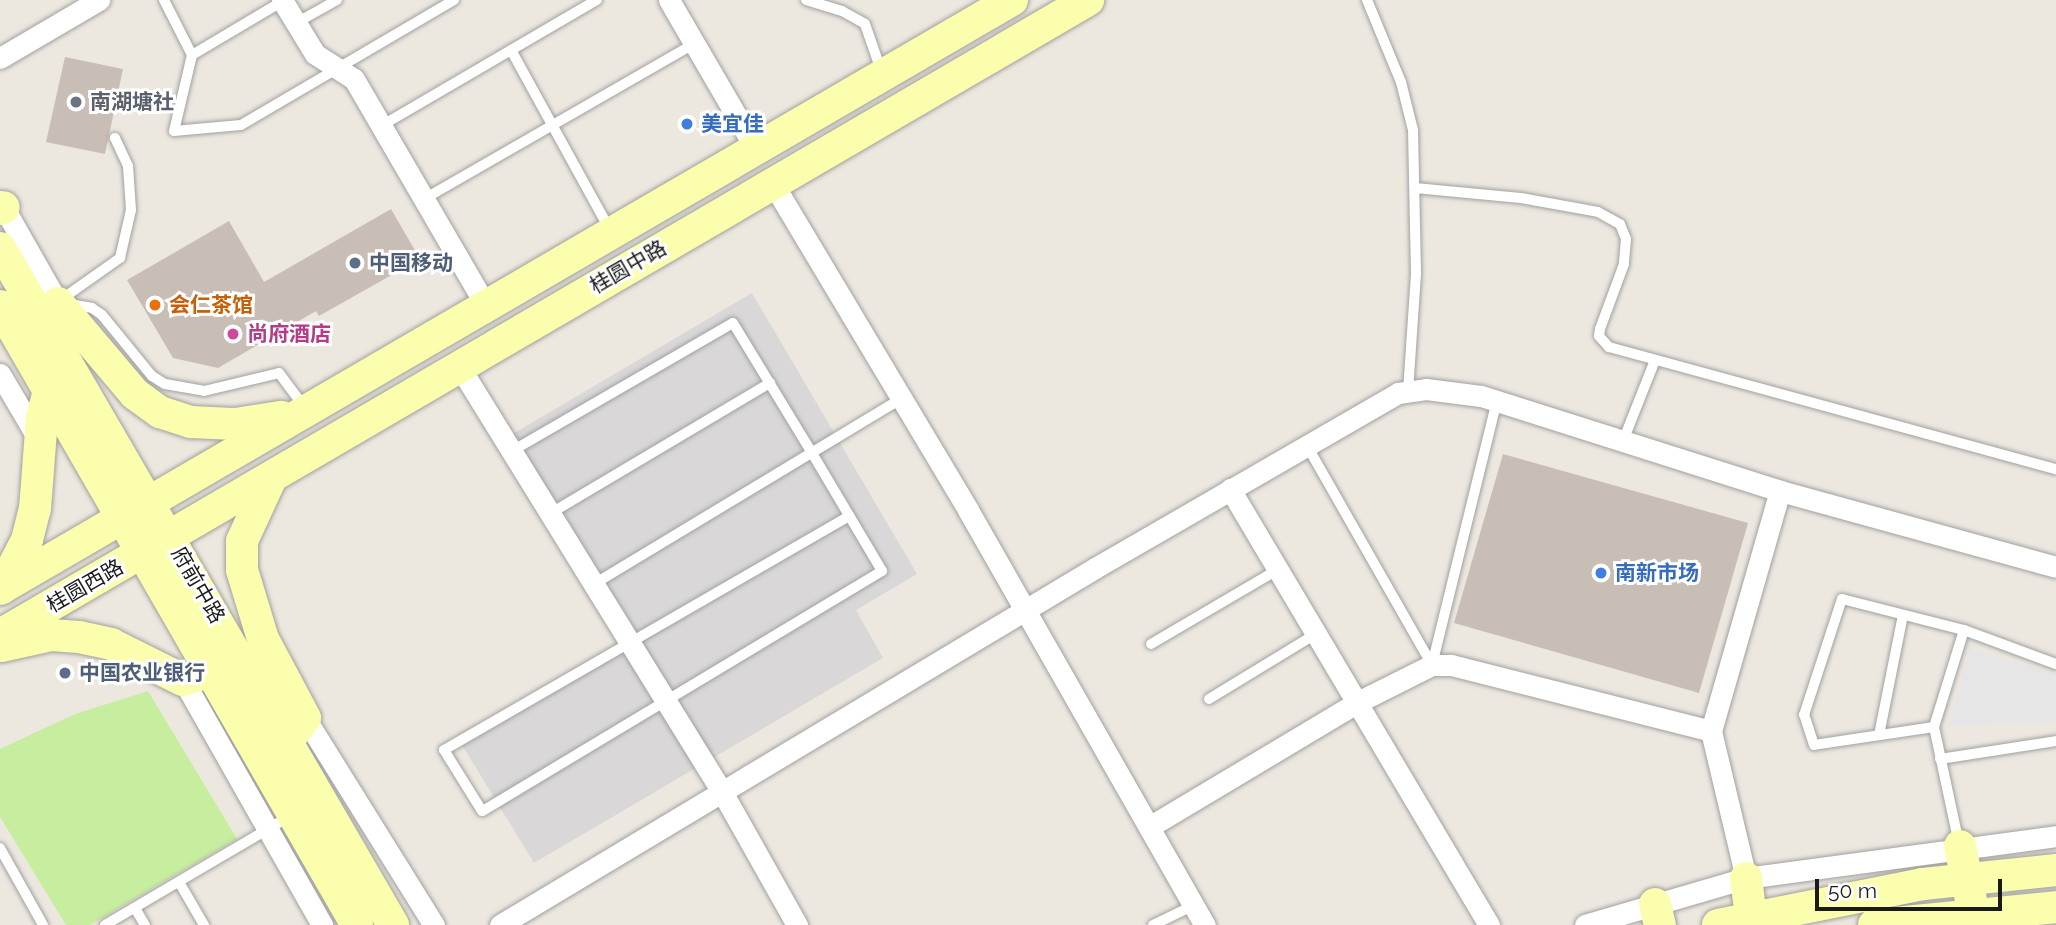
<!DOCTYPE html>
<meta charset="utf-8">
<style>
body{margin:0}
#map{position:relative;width:2056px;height:925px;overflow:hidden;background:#ede8df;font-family:Raleway,"Noto Sans SC",sans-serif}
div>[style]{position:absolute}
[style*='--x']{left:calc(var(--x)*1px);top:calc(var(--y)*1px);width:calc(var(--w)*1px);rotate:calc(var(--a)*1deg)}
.residential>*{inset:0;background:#d9d7d7}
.grass>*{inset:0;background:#c7ed9f}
.parking>*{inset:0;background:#e6e6e6}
.building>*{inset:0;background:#c9beb5}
.roads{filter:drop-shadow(0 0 2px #a1a1a1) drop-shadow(0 0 2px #a1a1a1)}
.lane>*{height:10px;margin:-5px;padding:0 5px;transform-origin:5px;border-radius:5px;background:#fff}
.street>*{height:21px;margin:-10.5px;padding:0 10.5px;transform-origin:10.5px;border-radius:10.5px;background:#fff}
.secondary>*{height:32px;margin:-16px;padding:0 16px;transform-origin:16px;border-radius:16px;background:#fbfeac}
.dots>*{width:19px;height:19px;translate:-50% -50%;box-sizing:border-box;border:4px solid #fff;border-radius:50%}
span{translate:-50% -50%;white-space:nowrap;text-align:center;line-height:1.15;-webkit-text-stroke:6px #fff;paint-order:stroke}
.worship-label{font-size:21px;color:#5b616d;font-weight:700}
.left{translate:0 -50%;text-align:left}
.shop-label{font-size:21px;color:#366cbe;font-weight:700}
.service-label{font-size:21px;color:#4e5e75;font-weight:700}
.street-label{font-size:21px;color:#1a1a1a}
.food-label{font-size:21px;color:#c56008;font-weight:700}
.hotel-label{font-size:21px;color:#b23c85;font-weight:700}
.scale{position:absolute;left:1815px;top:879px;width:187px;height:32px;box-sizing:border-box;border:4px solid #1a1a1a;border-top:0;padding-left:9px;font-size:21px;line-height:24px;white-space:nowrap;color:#1a1a1a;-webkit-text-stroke:5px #fff;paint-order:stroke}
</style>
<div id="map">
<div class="residential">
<i style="clip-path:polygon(752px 293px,917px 574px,856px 610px,883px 658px,534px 863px,459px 740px,619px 646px,499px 442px)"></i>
</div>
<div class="grass">
<i style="clip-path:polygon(148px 691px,237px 839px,90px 925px,66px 925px,0 817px,0 749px,75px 714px)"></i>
</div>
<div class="parking">
<i style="clip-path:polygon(1970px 649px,2056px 674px,2056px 722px,1948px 726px)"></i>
</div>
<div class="building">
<i style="clip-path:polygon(65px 57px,123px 69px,105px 154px,46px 142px)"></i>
<i style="clip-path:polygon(391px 209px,420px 259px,319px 316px,316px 311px,218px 368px,173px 358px,127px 280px,229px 221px,264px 282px)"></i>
<i style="clip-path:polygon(1503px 454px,1748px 523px,1699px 693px,1454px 623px)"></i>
</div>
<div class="roads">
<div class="lane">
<i style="--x:164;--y:0;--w:62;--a:63"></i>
<i style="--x:192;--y:55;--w:78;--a:103.3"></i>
<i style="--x:174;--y:131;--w:67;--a:-5.1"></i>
<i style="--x:241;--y:125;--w:247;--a:-30.4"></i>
<i style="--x:806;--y:0;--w:38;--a:17"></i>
<i style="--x:842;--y:11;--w:26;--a:29"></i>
<i style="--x:865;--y:24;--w:52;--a:70.9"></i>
<i style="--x:1367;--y:0;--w:89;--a:67.5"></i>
<i style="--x:1401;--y:82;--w:49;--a:76"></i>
<i style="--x:1413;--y:130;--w:144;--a:88.8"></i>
<i style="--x:1416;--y:274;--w:117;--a:93.9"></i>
<i style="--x:296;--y:23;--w:47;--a:-29.3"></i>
<i style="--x:511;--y:50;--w:208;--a:61.2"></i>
<i style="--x:192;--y:55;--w:106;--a:-30.7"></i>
<i style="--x:381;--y:126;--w:250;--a:-30.3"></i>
<i style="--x:1415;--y:188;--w:106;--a:5.4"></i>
<i style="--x:1521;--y:198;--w:78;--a:10.3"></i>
<i style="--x:1598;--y:212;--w:25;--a:29"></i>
<i style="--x:1620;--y:224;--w:16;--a:68"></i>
<i style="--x:1626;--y:239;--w:25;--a:95"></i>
<i style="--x:1624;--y:264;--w:69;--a:110.3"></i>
<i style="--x:1600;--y:329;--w:7;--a:98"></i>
<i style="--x:1599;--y:336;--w:15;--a:48"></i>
<i style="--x:1609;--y:347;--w:463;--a:15.3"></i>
<i style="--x:424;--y:199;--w:311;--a:-29.9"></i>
<i style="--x:59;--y:301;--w:75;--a:-35.2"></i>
<i style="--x:120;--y:258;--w:49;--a:-77.1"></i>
<i style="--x:131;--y:210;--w:44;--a:-93.9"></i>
<i style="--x:128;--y:166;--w:31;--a:-115"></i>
<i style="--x:68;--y:304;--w:24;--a:9"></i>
<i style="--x:92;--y:308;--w:12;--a:35"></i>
<i style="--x:102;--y:315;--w:79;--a:50.7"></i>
<i style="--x:152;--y:376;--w:15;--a:32"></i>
<i style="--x:165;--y:384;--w:40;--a:10"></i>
<i style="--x:204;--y:391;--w:77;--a:-13.5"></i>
<i style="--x:279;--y:373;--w:44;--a:53.4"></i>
<i style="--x:1623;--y:441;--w:87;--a:-68.4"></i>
<i style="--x:1306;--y:444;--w:254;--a:60.3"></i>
<i style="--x:512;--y:451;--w:255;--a:-30.1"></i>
<i style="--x:733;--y:323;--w:152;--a:58.7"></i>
<i style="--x:812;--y:453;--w:137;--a:59.3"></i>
<i style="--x:882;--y:571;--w:466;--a:149"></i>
<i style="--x:482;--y:811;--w:72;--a:-121.9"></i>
<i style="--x:444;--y:750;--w:468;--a:-30"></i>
<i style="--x:551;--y:513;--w:255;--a:-30.7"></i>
<i style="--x:594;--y:584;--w:356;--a:-31.1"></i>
<i style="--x:1964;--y:630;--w:102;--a:107.2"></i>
<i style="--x:1934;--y:727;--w:121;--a:171.5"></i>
<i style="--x:1814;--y:745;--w:32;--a:-108"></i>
<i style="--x:1804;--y:715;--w:122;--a:-71.9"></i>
<i style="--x:1842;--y:599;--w:126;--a:14.3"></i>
<i style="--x:1964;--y:630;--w:98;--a:20.3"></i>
<i style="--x:1151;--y:644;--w:146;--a:-30.4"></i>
<i style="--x:1432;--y:665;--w:272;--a:-76.2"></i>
<i style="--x:1209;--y:699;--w:123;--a:-31.4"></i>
<i style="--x:1934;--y:727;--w:120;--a:77.9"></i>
<i style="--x:1879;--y:735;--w:122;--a:-78.7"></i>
<i style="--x:1940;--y:759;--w:117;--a:-8.8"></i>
<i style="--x:0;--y:848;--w:88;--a:60.8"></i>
<i style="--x:179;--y:882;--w:50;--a:59.8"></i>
<i style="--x:135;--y:908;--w:20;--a:60"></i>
<i style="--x:105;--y:925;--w:215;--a:-30.5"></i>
<i style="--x:1153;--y:925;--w:46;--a:-26"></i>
</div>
<div class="street">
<i style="--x:282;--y:0;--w:63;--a:58.6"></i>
<i style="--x:315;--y:54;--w:46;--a:32.7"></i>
<i style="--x:354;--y:79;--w:260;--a:59.8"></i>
<i style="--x:669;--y:0;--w:171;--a:59.8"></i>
<i style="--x:0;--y:58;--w:115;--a:-30.4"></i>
<i style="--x:772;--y:182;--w:382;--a:59.1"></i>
<i style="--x:968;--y:510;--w:478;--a:60.3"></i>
<i style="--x:0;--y:201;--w:117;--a:60.4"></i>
<i style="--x:459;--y:366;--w:498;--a:58.3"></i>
<i style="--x:721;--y:790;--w:155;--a:60.6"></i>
<i style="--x:0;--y:374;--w:79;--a:59.5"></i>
<i style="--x:1230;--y:489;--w:507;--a:59.29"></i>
<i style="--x:183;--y:680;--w:282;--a:60.4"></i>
<i style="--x:305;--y:718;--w:244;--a:58.1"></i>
<i style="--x:1149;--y:827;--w:241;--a:-30.9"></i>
<i style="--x:1356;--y:703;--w:85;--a:-26.6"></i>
<i style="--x:1432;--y:665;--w:19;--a:0"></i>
<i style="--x:1451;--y:665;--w:268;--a:14.2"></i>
<i style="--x:1746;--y:878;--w:151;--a:-103.4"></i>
<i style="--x:1711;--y:731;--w:250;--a:-74"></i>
<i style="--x:500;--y:925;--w:694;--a:-30.96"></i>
<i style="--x:1095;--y:568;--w:350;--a:-30"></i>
<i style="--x:1398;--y:393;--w:28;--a:-8"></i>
<i style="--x:1426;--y:389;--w:55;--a:7.3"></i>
<i style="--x:1481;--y:396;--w:314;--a:17.6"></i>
<i style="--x:1780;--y:491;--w:286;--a:15.4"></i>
<i style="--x:1585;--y:925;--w:168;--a:-16.3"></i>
<i style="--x:1746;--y:878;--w:313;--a:-7.7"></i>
</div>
<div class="secondary">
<i style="--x:0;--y:209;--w:4;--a:-27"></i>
<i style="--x:0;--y:248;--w:783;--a:59.86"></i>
<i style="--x:58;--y:303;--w:119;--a:49.8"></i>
<i style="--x:135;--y:394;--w:31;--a:36"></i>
<i style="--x:160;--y:412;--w:33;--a:18"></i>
<i style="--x:191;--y:422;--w:44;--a:2.6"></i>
<i style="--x:235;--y:424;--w:47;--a:-8.7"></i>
<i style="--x:0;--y:306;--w:715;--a:60.03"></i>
<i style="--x:271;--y:478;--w:69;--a:114.7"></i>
<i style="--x:242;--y:541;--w:29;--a:90"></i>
<i style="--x:242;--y:570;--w:72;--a:73.1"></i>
<i style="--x:263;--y:639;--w:89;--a:62"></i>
<i style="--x:305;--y:718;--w:29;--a:128"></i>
<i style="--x:2;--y:588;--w:54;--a:-62.5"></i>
<i style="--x:27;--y:540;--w:32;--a:-76"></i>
<i style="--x:35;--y:509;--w:92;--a:-85.6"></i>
<i style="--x:42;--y:417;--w:28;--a:-75"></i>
<i style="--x:0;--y:589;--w:1171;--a:-30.2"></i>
<i style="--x:0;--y:635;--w:1260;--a:-30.27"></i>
<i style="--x:1;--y:646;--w:51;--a:-12.4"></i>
<i style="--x:51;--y:635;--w:28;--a:4"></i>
<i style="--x:79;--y:637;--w:33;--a:12"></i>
<i style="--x:111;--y:644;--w:80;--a:26.6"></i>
<i style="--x:183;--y:680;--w:29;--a:-18"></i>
<i style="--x:1960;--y:846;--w:55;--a:78.5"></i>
<i style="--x:1746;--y:878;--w:47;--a:82.7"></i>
<i style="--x:1655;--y:904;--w:22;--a:77"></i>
<i style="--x:1718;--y:925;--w:209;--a:-11.3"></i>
<i style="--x:1923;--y:884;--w:134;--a:-6"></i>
<i style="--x:1874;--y:925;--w:183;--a:-5.6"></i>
</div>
</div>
<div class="dots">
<i style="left:76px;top:102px;background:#6b7280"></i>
<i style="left:687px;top:124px;background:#3f7fe0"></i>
<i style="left:355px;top:263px;background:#5c6f8a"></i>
<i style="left:155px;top:305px;background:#e8710a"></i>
<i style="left:233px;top:334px;background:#d1479c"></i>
<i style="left:1601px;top:573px;background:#3f7fe0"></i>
<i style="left:65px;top:673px;background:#5c6f8a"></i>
</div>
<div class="worship-label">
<span class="left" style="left:90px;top:102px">南湖塘社</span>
</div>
<div class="shop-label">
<span class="left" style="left:701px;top:124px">美宜佳</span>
<span class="left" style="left:1615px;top:573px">南新市场</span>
</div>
<div class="service-label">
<span class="left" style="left:369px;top:263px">中国移动</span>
<span class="left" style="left:79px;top:673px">中国农业银行</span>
</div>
<div class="street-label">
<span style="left:628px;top:267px;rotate:-30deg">桂圆中路</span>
<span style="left:198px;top:585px;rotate:60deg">府前中路</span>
<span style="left:85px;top:586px;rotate:-30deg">桂圆西路</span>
</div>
<div class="food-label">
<span class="left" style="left:169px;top:305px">会仁茶馆</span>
</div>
<div class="hotel-label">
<span class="left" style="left:247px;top:334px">尚府酒店</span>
</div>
<div class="scale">50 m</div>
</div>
